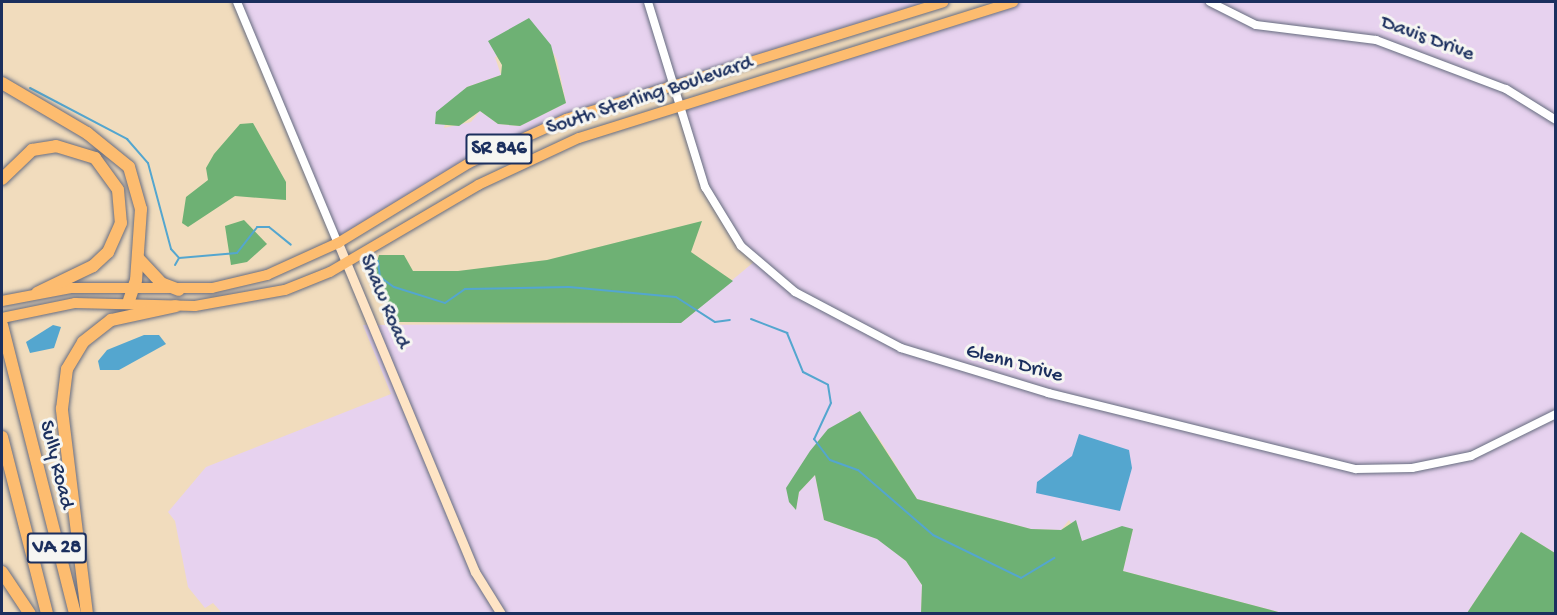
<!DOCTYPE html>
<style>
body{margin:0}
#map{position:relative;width:1557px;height:615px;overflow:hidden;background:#f1dcbd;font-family:"Gochi Hand",sans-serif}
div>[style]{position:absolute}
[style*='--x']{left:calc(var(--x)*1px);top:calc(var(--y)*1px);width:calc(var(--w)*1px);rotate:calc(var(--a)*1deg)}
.built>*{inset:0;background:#e7d2ef}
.forest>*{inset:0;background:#6eb174}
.water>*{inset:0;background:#54a6cf}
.stream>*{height:2px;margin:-1px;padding:0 1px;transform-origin:1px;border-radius:1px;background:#54a6cf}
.roads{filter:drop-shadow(0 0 2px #666c7f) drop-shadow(0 0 2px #666c7f)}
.tertiary>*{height:8px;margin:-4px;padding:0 4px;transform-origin:4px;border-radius:4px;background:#fff}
.secondary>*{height:9px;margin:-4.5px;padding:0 4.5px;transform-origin:4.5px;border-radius:4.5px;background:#fee4c5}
.primary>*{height:10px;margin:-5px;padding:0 5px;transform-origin:5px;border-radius:5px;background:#fdbc6f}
.motorway>*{height:12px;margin:-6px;padding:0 6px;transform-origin:6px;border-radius:6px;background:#fdbc6f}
span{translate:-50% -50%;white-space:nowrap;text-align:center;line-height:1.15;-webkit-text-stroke:6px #f6f6f2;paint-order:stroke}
.shield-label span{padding:2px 4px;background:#f6f6f2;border:2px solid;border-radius:4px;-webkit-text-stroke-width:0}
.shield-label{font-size:20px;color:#1b2f5e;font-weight:700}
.street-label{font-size:21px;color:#1b2f5e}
.frame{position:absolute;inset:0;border:3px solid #1b2f5e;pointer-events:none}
</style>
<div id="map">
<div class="built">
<i style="clip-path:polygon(evenodd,237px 2px,943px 2px,672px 83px,507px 145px,338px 243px,237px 2px,545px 38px,557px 60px,566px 103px,520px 126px,498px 124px,480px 111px,471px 122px,444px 128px,453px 100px,467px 87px,501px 75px,495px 57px,545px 38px)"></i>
<i style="clip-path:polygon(1013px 2px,1555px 2px,1555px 553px,1521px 532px,1467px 613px,1282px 613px,1123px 571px,1133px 529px,1082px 541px,1069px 520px,1061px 530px,1031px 529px,917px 499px,877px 435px,851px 414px,789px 502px,796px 509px,799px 492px,815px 475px,824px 520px,878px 539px,906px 561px,922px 585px,921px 613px,222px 613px,213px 603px,205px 608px,188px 587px,175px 521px,168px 512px,206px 467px,391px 394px,363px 325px,681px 323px,755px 261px,721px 218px,679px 105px)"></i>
</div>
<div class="forest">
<i style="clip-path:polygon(529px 18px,551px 45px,566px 103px,520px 126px,498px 124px,480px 111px,459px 126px,435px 124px,436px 112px,467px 87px,501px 75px,502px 65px,488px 41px)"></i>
<i style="clip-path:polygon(253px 123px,286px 182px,286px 200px,235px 196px,188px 227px,182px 223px,186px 197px,208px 180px,206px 168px,214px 154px,240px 124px)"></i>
<i style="clip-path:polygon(244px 220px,267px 244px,247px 262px,231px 265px,225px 226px)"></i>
<i style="clip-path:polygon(702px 221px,691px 252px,733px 281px,681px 323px,399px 322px,371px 281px,379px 255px,404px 255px,413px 271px,458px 271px,547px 260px)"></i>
<i style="clip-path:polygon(860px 411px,917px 499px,1031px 529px,1061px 530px,1076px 520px,1082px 541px,1122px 526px,1133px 529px,1123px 571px,1282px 613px,921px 613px,922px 585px,906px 561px,877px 539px,824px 520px,815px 475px,799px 492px,796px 510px,789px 502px,786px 488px,810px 451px,828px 429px)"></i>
<i style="clip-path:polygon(1521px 532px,1555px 553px,1555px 613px,1467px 613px)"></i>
</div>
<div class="water">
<i style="clip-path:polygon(53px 325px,61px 327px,54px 348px,30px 353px,26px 342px)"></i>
<i style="clip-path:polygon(144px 335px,159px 335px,166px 344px,119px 370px,100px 370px,98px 361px,107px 350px)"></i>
<i style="clip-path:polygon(1079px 434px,1129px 450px,1132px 468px,1120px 511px,1036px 493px,1037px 482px,1072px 456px)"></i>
</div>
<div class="stream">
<i style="--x:30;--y:88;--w:110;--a:27.7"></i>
<i style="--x:127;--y:139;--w:32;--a:49"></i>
<i style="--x:148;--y:163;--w:89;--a:75"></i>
<i style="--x:171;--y:249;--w:12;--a:48"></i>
<i style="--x:179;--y:258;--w:58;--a:-4.9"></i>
<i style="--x:237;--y:253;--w:33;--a:-52"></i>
<i style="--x:257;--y:227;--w:12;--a:0"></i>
<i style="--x:269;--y:227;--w:28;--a:39"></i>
<i style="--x:378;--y:261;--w:16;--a:83"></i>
<i style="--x:380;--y:277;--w:17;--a:36"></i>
<i style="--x:394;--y:287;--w:53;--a:17.4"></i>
<i style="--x:445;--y:303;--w:24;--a:-35"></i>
<i style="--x:465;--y:289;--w:104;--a:-1.1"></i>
<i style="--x:569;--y:287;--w:107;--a:5.3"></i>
<i style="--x:676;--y:297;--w:46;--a:32.7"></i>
<i style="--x:715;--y:322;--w:15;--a:-8"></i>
<i style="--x:175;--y:265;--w:8;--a:-60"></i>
<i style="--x:751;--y:319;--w:39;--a:21"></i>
<i style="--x:787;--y:333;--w:42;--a:67.7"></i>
<i style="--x:803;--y:372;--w:28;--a:27"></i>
<i style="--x:828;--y:385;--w:18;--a:81"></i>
<i style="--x:831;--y:403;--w:40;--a:115"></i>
<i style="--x:814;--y:439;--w:26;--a:53"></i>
<i style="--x:830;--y:460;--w:30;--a:20"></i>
<i style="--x:858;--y:470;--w:99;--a:40.9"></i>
<i style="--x:933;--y:535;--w:98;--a:26"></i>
<i style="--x:1021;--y:578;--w:39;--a:-31"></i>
</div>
<div class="roads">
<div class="tertiary">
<i style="--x:237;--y:2;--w:261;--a:67.3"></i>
<i style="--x:648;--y:2;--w:194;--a:72.9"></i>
<i style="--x:705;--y:187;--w:69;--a:58.6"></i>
<i style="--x:741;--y:246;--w:71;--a:40.4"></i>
<i style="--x:795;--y:292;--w:120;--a:27.8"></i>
<i style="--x:901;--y:348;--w:154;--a:17"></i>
<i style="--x:1048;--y:393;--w:317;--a:13.9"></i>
<i style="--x:1356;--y:469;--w:56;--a:-1"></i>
<i style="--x:1412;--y:468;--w:60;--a:-11.5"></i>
<i style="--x:1471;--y:456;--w:95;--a:-26.3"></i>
<i style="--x:1210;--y:2;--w:51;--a:26.6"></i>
<i style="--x:1256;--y:25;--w:121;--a:7.1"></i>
<i style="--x:1376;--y:40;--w:139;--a:20.7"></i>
<i style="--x:1506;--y:89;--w:59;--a:31.8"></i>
</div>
<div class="secondary">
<i style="--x:338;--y:243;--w:356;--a:67.4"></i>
<i style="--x:475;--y:572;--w:49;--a:58.2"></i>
</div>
<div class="primary">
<i style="--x:2;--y:301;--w:70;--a:-10.7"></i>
<i style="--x:71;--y:288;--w:141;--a:0"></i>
<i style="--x:212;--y:288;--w:57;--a:-13.3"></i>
<i style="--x:267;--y:275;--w:78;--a:-24.3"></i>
<i style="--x:338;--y:243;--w:153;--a:-31.4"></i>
<i style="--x:469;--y:163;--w:107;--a:-24.4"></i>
<i style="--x:566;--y:119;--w:395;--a:-17.2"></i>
<i style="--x:2;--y:318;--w:75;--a:-11.6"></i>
<i style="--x:75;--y:303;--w:120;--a:1.4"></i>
<i style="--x:195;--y:306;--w:91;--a:-10.1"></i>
<i style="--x:285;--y:290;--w:48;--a:-21.8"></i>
<i style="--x:330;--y:272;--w:172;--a:-30.4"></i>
<i style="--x:478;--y:185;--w:111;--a:-25"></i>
<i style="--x:579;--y:138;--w:455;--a:-17.4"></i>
</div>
<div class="motorway">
<i style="--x:2;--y:83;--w:99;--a:30.5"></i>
<i style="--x:87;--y:133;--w:54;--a:39"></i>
<i style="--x:129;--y:167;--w:44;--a:74.1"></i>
<i style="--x:141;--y:209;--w:71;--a:94"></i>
<i style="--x:136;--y:280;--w:24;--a:109"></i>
<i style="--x:2;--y:179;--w:42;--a:-44"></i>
<i style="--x:32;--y:150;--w:24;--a:-9"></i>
<i style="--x:56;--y:146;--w:41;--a:17.1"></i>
<i style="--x:95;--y:158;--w:39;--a:54"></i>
<i style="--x:118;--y:190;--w:33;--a:85"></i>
<i style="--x:121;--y:223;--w:32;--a:114"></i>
<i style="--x:108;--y:252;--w:21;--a:137"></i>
<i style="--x:93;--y:266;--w:62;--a:154.3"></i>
<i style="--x:138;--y:258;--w:34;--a:47"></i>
<i style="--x:161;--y:283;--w:19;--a:21"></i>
<i style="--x:2;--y:325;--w:298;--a:75.8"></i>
<i style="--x:2;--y:437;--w:183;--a:75.7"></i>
<i style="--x:2;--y:572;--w:50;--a:56.3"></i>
<i style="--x:87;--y:614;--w:207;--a:-97"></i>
<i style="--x:62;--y:409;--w:40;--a:-82.9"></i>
<i style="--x:67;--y:369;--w:31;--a:-59"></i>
<i style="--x:83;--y:342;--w:36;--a:-38"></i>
<i style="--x:111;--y:320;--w:66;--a:-12.2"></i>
</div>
</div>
<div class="shield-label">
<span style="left:499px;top:149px">SR 846</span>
<span style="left:57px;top:548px">VA 28</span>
</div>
<div class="street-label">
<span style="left:1427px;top:40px;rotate:20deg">Davis Drive</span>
<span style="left:650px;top:97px;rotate:-18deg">South Sterling Boulevard</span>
<span style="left:383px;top:302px;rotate:67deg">Shaw Road</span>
<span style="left:1014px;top:365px;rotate:15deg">Glenn Drive</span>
<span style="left:55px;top:465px;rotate:76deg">Sully Road</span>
</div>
<div class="frame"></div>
</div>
